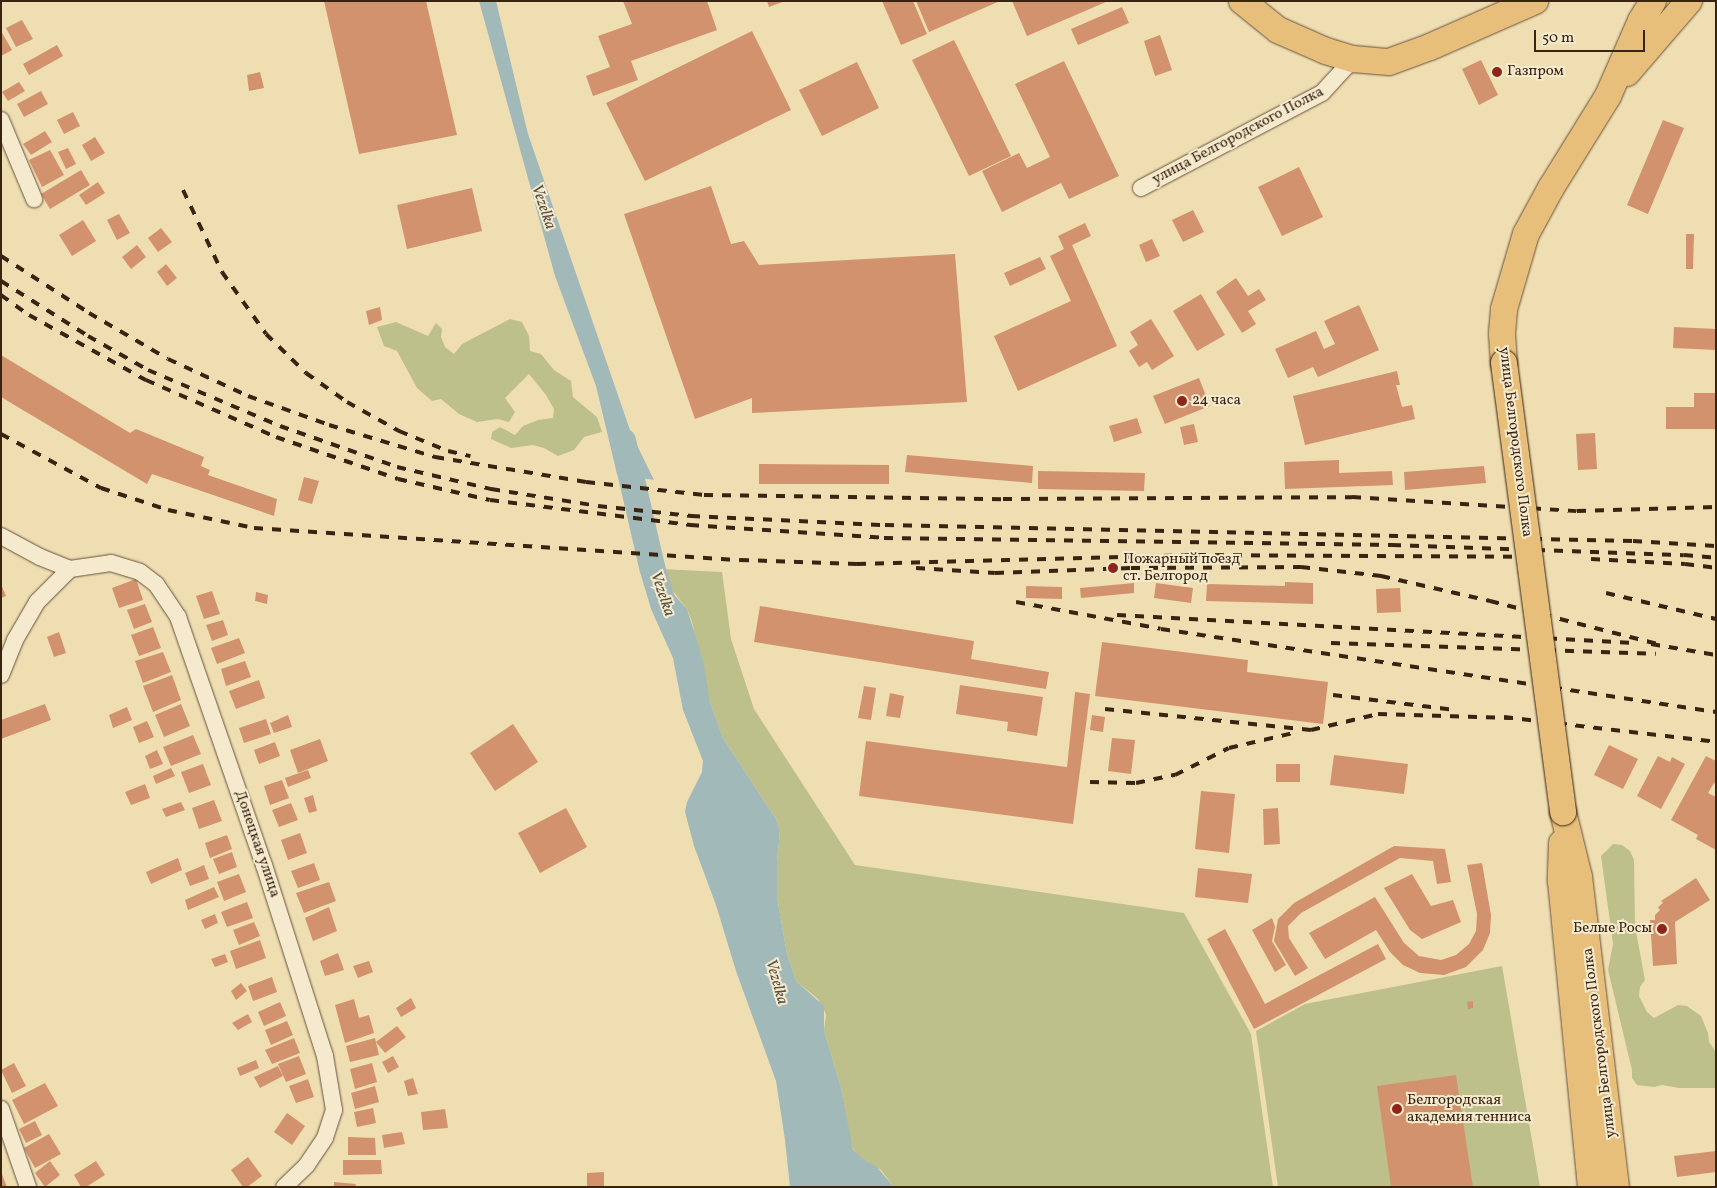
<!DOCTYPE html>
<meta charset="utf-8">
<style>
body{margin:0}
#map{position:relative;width:1717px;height:1188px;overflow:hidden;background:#f0deb3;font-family:Vollkorn,serif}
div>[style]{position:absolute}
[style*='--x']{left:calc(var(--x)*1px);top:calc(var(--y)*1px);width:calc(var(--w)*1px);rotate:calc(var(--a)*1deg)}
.green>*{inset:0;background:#bdc08a}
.water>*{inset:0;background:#a1b9b9}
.river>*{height:26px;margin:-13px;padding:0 13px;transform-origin:13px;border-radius:13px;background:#a1b9b9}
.building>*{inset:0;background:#d2926e}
.roads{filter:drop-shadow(0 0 1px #67523a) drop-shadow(0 0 1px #67523a)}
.street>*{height:16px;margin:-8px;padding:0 8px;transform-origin:8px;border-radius:8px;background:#f5eace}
.primary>*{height:26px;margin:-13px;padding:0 13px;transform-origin:13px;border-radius:13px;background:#e8bf7a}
.rail>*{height:4px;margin-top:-2px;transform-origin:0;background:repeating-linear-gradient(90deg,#392311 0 9px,transparent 0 18px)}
.bridges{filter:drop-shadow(0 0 1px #392311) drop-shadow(0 0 1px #392311)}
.primary-bridge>*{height:26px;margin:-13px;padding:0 13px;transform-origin:13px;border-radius:13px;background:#e8bf7a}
.dots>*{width:14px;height:14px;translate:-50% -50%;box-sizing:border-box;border:2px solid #f5eace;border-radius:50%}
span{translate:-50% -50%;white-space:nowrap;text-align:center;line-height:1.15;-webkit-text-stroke:4px #f5eace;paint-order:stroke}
.poi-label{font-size:15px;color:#392311}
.left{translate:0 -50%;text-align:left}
.right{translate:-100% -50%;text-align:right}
.street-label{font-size:15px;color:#392311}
.water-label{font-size:16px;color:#585043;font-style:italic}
.frame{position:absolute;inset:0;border:2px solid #392311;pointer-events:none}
.scale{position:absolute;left:1534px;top:30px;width:111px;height:22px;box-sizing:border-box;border:2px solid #392311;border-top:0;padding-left:6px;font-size:15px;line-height:18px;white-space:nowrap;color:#392311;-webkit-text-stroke:4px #f5eace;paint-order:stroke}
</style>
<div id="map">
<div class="green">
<i style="clip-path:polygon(510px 319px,522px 322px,529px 336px,530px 351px,541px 354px,554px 370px,571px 381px,573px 397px,597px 417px,602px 432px,584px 437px,574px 450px,558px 456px,544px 448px,533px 445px,511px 448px,491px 439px,492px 432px,500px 427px,515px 435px,523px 426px,538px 420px,553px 418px,554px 409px,546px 395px,529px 374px,505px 398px,515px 412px,509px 422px,498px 419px,477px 422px,459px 414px,441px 399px,432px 401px,417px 388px,397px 351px,384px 346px,377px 327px,396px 322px,428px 336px,436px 323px,442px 329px,441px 337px,445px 347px,454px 354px,462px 344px)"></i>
<i style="clip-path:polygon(661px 569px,722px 572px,731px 639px,754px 709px,855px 865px,1184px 913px,1251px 1034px,1273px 1187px,894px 1187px,881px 1170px,856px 1155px,850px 1142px,841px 1088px,824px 1030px,826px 1014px,818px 999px,796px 981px,787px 954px,777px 897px,777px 861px,780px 830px,776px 819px,723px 738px,710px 702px,692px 622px,687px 609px,665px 581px)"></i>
<i style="clip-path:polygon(1613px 844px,1622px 845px,1630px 851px,1634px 860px,1635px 926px,1645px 980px,1640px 987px,1639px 996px,1647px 1012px,1654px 1018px,1678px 1005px,1687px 1006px,1701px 1016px,1708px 1033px,1709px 1042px,1716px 1052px,1716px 1088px,1679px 1088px,1662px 1085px,1654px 1087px,1637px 1085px,1632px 1078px,1632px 1070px,1608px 970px,1613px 944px,1601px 856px)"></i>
<i style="clip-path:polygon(1502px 966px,1540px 1187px,1278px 1187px,1256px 1031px,1305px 1004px)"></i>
</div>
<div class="water">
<i style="clip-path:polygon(479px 1px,496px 1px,528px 134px,631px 433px,654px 480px,617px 474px,596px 386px,555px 276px)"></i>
<i style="clip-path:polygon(652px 567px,661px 569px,669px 589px,687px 609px,703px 660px,710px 702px,723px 738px,776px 819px,780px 830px,777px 861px,777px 897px,787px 954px,796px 981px,824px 1006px,824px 1030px,841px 1088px,853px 1150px,866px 1161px,876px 1166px,894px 1187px,790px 1187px,785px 1140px,776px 1081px,736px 971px,716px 905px,694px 846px,685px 812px,687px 802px,702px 772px,703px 761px,683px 710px,673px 658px,651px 609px,643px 569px)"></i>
</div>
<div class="river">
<i style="--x:623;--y:441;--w:129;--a:77"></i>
<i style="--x:652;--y:567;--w:37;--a:73"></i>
</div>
<div class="building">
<i style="clip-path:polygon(324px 1px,426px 1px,457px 135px,359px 154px)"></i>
<i style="clip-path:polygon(623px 1px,707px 1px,717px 30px,631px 61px,638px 80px,593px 96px,586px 76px,610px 67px,598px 36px,632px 24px)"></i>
<i style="clip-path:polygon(767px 1px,785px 1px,769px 7px)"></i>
<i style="clip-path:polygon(882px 1px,913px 1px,927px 34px,901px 45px)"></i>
<i style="clip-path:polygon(916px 1px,1000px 1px,929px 32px)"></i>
<i style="clip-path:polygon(1012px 1px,1108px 1px,1027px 36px)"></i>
<i style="clip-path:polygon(1122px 7px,1129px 23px,1078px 45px,1071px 29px)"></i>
<i style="clip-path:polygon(22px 20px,33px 39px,16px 47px,6px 28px)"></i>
<i style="clip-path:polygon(1px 31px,12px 50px,1px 56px)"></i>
<i style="clip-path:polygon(752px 31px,791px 110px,645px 181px,606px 103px)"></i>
<i style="clip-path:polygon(1160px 35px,1172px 70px,1155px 76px,1144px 41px)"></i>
<i style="clip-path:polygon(954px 40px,1011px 156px,969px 176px,912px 60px)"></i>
<i style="clip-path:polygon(57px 45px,63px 56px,29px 75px,23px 64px)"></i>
<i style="clip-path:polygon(1481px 60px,1498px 95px,1479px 105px,1462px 69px)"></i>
<i style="clip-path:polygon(1064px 61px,1119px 176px,1069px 199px,1061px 183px,1002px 212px,982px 171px,1019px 153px,1027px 168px,1050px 157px,1015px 84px)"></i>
<i style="clip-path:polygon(857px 62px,879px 108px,822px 136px,799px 90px)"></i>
<i style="clip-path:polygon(260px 72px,264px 88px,249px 91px,247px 75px)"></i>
<i style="clip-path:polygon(19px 82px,25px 91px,8px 101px,2px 92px)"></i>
<i style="clip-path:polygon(41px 91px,48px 104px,24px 117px,17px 104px)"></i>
<i style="clip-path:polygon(73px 112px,80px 126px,64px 134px,57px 120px)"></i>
<i style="clip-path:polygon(1663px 120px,1684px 128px,1648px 214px,1627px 205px)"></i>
<i style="clip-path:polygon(45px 131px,52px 142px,31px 155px,23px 144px)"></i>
<i style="clip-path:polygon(95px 137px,105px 153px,91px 161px,82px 145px)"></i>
<i style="clip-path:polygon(68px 148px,76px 164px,66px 169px,58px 152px)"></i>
<i style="clip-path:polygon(50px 150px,64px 175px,42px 187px,29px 160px)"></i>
<i style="clip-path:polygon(1299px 167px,1323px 217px,1282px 236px,1258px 187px)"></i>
<i style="clip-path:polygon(81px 170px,90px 185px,50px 209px,41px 194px)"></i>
<i style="clip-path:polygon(98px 182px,105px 193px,86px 205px,79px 195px)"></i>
<i style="clip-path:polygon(711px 186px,731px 244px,744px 241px,759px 265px,955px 254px,967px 402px,752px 413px,752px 398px,695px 419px,624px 214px)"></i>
<i style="clip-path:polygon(472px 188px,482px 231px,407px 249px,397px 205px)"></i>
<i style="clip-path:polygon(1193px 210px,1204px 232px,1183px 242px,1172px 220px)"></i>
<i style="clip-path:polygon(119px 214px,130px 233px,117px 240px,107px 220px)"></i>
<i style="clip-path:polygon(83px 220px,96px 241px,72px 256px,59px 235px)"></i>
<i style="clip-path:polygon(1085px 223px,1091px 236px,1072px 245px,1117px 346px,1018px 391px,994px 336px,1071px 301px,1050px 256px,1064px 249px,1058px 236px)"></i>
<i style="clip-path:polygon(161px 228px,172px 242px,158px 252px,148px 238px)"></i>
<i style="clip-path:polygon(1686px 234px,1694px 234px,1693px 269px,1686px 269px)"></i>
<i style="clip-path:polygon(1152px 239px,1160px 256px,1146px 262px,1139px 245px)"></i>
<i style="clip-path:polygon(137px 245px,146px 257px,131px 269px,122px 257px)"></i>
<i style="clip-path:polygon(1040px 257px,1046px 269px,1010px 286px,1004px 273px)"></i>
<i style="clip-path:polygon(166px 264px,177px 278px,167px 286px,157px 272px)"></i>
<i style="clip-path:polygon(1236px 278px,1248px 296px,1259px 289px,1266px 300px,1248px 311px,1256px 324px,1242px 333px,1216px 292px)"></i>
<i style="clip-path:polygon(1201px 294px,1225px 335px,1197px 351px,1173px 311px)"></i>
<i style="clip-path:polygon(1359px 305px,1379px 350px,1318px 377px,1313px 367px,1288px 378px,1275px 349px,1316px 331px,1324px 349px,1335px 344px,1324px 321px)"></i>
<i style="clip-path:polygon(380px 307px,382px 320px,369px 325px,366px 311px)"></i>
<i style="clip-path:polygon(1151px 319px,1174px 356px,1152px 370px,1147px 362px,1139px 367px,1129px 351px,1138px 345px,1130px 332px)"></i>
<i style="clip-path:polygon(1674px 327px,1716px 329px,1716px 350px,1673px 348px)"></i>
<i style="clip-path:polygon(1px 355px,130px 433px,136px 429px,204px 457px,201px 466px,210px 470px,208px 475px,277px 499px,274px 516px,152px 474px,147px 484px,1px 397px)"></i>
<i style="clip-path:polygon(1397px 371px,1400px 385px,1396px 385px,1402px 407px,1412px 405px,1415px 419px,1305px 445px,1293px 396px)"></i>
<i style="clip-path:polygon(1199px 378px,1210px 406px,1165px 424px,1153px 396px)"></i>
<i style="clip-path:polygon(1694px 393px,1716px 393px,1716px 429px,1666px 429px,1666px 407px,1694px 407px)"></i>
<i style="clip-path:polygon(1137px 418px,1142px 433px,1114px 442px,1109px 426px)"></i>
<i style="clip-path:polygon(1194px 424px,1198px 442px,1184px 445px,1180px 427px)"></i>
<i style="clip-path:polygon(1595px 433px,1597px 469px,1578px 470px,1576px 434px)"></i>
<i style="clip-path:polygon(907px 455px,1033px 466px,1032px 483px,905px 472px)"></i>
<i style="clip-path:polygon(1339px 460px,1339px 473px,1392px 471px,1393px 485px,1285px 489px,1284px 462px)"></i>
<i style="clip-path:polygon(759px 464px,889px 465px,889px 484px,759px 484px)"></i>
<i style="clip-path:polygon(1484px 466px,1486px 483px,1405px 490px,1404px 472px)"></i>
<i style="clip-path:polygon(1038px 471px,1145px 473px,1144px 491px,1038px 489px)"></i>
<i style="clip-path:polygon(304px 477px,319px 481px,312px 504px,298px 500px)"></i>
<i style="clip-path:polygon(136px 579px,143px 600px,119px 608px,112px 588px)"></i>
<i style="clip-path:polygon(1285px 582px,1313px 583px,1313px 604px,1206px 601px,1207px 584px,1285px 586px)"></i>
<i style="clip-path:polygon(1134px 583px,1134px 593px,1081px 598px,1080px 588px)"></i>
<i style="clip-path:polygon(1156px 583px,1193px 588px,1191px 603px,1154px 598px)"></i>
<i style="clip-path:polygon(1px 584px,6px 596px,1px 598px)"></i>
<i style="clip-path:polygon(1026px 586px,1062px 587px,1062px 599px,1026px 598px)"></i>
<i style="clip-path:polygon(1400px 588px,1401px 612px,1377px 613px,1376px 589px)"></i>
<i style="clip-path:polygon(212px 591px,220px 614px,204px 619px,196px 596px)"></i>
<i style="clip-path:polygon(256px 592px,268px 595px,267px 604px,255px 601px)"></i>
<i style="clip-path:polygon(145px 604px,152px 622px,134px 629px,127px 610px)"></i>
<i style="clip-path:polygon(760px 606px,974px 641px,971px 659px,1049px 672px,1046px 689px,754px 642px)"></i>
<i style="clip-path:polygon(223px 620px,228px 635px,212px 641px,206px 625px)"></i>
<i style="clip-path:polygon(153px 627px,161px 648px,139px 656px,131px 635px)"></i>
<i style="clip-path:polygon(59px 632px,66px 653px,54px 657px,47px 637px)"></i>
<i style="clip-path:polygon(239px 638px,245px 653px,217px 664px,211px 648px)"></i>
<i style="clip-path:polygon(1102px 642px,1248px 660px,1247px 672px,1328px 682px,1323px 724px,1095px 696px)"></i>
<i style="clip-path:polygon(163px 652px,171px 672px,143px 683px,135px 661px)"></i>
<i style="clip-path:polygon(245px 661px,251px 677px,226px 686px,221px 669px)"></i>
<i style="clip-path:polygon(172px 675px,181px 700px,153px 712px,143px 686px)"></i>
<i style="clip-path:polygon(259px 680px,265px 698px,236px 709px,229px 691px)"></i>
<i style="clip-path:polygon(960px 685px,1043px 697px,1037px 736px,1007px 731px,1008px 722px,956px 714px)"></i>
<i style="clip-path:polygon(864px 686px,876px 688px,871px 720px,858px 718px)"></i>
<i style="clip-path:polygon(1075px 692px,1090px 694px,1073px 824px,859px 796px,866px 741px,1067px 767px)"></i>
<i style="clip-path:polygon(890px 693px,904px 696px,900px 718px,886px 716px)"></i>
<i style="clip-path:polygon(45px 704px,51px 720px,1px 739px,1px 720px)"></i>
<i style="clip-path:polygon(181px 704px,190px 726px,164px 737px,155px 715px)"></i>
<i style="clip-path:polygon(127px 707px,132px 720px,113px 728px,109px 715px)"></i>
<i style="clip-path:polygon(288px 715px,292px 727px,274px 733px,270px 723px)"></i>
<i style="clip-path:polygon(1092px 715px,1105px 717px,1103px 732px,1090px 730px)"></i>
<i style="clip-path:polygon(266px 719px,271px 734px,244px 743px,239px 728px)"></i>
<i style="clip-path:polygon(147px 721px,154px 737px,139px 743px,133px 727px)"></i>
<i style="clip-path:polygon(513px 724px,538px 762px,495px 791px,470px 753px)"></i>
<i style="clip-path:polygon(193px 735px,201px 754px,171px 766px,163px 747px)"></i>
<i style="clip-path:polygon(1112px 738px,1135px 740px,1131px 774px,1108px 771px)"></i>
<i style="clip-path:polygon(320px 739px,328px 761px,298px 773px,290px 750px)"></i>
<i style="clip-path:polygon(275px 742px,280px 756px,259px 764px,254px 750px)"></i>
<i style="clip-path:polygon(1609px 745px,1638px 759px,1623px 789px,1594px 775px)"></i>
<i style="clip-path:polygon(157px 750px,163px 764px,150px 769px,145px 756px)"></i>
<i style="clip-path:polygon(1334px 755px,1408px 764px,1404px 794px,1330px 785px)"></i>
<i style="clip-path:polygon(1658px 756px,1670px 762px,1672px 757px,1685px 764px,1661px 809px,1637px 796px)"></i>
<i style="clip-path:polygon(1706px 756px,1716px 761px,1716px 784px,1714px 783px,1708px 793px,1716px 797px,1716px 850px,1696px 839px,1698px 835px,1671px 820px)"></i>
<i style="clip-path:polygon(203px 764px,211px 785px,189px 793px,181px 772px)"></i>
<i style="clip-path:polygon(1276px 764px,1300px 764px,1300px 782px,1276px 782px)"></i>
<i style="clip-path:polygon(171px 768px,175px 776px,156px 784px,153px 776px)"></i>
<i style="clip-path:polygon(308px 770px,311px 778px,288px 787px,285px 778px)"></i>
<i style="clip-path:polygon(282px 780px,289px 798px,270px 805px,264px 786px)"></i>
<i style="clip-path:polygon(145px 784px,150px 798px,131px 805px,125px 792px)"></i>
<i style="clip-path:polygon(1201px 791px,1235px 794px,1229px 853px,1195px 849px)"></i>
<i style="clip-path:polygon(313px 795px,317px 811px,309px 813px,304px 798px)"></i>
<i style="clip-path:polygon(214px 800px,222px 821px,199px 829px,192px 808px)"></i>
<i style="clip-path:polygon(181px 802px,185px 810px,166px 817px,162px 809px)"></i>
<i style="clip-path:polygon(291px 803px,298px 820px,279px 827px,272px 810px)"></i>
<i style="clip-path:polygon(566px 808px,587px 847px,540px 873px,518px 833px)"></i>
<i style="clip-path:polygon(1278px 808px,1280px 844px,1264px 845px,1263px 809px)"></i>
<i style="clip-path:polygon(300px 833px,307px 853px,288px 860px,281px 840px)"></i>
<i style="clip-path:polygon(227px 835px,232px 849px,210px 858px,205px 843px)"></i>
<i style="clip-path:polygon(1394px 846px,1445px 849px,1451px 882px,1437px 884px,1433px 861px,1400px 858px,1301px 913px,1288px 926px,1289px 938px,1308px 968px,1295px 976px,1274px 941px,1278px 919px,1294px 903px)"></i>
<i style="clip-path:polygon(232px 852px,237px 867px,219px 874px,213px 859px)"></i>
<i style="clip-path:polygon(178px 858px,182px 870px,151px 884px,146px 872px)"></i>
<i style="clip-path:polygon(314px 863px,320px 880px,298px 888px,291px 871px)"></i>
<i style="clip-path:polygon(1482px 863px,1491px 915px,1490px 933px,1483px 950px,1466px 967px,1444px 975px,1420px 973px,1403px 965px,1390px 952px,1376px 930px,1325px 959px,1309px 933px,1375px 897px,1404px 943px,1419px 956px,1441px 960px,1456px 955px,1469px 944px,1476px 931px,1477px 914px,1467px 865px)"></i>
<i style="clip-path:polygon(204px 865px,209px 879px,190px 886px,185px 873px)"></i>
<i style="clip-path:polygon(1198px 868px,1252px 874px,1248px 903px,1195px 897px)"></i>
<i style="clip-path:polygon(239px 874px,246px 892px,224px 901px,217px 882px)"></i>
<i style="clip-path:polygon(1412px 874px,1431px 906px,1453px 900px,1461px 922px,1422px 939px,1410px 930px,1384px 888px)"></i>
<i style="clip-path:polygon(1696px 878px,1710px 900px,1675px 922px,1677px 964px,1653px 966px,1650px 920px,1655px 920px,1655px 915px,1660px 910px,1658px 907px,1663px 903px,1661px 901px)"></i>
<i style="clip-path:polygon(329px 882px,336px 901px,304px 913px,296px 893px)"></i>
<i style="clip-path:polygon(214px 887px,219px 897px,188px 910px,185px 900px)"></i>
<i style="clip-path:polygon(247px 902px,253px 918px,227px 927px,221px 912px)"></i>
<i style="clip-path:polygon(329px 907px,337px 931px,313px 941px,305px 918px)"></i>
<i style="clip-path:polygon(215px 914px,218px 923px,205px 929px,201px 920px)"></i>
<i style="clip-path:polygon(1272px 918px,1275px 927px,1272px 941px,1286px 965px,1275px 972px,1252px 930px)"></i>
<i style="clip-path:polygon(254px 922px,260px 936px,239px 945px,233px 930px)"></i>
<i style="clip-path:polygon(1225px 929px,1265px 1004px,1378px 944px,1386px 959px,1254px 1029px,1207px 939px)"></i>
<i style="clip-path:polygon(260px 940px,266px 958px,236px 969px,230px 951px)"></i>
<i style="clip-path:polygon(338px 953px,344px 970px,325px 976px,320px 961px)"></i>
<i style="clip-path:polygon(225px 954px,228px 962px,215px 967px,211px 959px)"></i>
<i style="clip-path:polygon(369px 961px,373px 972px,358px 978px,353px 966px)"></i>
<i style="clip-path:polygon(272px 977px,277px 992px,253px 1001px,248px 986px)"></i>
<i style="clip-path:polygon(241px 983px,247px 991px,236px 1000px,231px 991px)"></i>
<i style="clip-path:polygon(411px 998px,416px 1008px,401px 1017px,396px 1008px)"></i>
<i style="clip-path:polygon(354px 999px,359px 1018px,369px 1015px,374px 1033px,345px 1043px,335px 1005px)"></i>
<i style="clip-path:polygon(1473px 1001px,1473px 1008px,1468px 1009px,1467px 1002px)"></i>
<i style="clip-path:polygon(280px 1002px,286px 1016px,264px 1026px,258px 1012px)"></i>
<i style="clip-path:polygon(248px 1014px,252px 1022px,238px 1030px,232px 1023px)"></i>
<i style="clip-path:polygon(287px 1021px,293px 1035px,271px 1045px,265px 1030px)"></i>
<i style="clip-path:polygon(397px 1026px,406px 1037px,385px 1053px,376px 1042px)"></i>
<i style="clip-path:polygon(294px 1038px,300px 1053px,272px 1064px,265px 1050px)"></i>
<i style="clip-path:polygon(375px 1038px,379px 1055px,350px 1062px,346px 1046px)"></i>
<i style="clip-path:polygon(299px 1056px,306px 1074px,286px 1082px,278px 1064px)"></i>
<i style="clip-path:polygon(393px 1056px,399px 1067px,388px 1073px,382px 1062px)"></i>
<i style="clip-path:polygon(256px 1060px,259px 1068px,240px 1076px,237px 1068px)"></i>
<i style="clip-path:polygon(14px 1063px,26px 1086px,12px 1093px,1px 1070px)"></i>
<i style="clip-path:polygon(372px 1063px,377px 1082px,355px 1089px,350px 1069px)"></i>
<i style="clip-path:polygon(278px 1066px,283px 1076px,260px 1088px,254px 1077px)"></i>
<i style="clip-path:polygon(1456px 1075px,1473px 1187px,1391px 1187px,1377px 1086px)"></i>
<i style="clip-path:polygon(413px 1078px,418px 1094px,408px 1096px,404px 1081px)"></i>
<i style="clip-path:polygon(308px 1079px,314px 1097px,296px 1103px,289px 1086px)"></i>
<i style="clip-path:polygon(45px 1083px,58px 1106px,24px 1124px,12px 1100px)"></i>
<i style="clip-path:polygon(375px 1086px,379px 1102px,355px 1109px,351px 1093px)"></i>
<i style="clip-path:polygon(373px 1108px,376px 1123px,357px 1127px,354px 1112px)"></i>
<i style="clip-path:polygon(445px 1109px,448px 1128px,423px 1130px,421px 1112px)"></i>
<i style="clip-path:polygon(287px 1113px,305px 1126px,292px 1145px,274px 1132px)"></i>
<i style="clip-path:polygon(35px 1121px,42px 1135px,26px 1143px,19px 1129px)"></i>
<i style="clip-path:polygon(402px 1132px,405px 1144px,384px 1148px,382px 1135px)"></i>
<i style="clip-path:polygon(49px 1134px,61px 1154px,35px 1168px,24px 1148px)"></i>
<i style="clip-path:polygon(348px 1137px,375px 1138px,376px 1155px,348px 1155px)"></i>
<i style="clip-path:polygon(1716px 1151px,1716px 1172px,1677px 1177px,1674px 1156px)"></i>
<i style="clip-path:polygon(248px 1157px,262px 1176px,247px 1187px,243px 1187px,231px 1170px)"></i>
<i style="clip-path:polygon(343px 1160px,381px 1160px,382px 1174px,343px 1175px)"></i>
<i style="clip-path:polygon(50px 1161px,60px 1175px,45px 1187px,35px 1173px)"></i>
<i style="clip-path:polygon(96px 1161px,105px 1175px,86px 1187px,81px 1187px,74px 1175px)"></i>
<i style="clip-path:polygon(1px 1172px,7px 1187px,1px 1187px)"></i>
<i style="clip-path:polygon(604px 1172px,604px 1187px,587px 1187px,587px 1173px)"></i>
<i style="clip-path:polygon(334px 1182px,356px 1184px,355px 1187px,334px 1187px)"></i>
</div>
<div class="roads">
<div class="street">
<i style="--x:1;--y:120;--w:86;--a:67.3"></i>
<i style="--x:1141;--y:188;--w:204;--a:-27.7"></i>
<i style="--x:1322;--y:93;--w:46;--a:-47.6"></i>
<i style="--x:1;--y:536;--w:44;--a:28.3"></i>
<i style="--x:40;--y:557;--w:32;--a:22"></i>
<i style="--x:70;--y:569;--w:41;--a:-8.3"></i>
<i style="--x:111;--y:563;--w:30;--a:17"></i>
<i style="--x:140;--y:572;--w:20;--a:37"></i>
<i style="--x:156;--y:584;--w:40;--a:56"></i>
<i style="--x:178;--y:617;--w:262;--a:70.9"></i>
<i style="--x:264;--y:865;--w:201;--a:72.3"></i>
<i style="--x:325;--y:1056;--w:55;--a:80.5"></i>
<i style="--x:334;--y:1110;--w:29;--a:108"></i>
<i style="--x:325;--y:1138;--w:32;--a:124"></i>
<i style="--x:307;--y:1165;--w:32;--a:136"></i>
<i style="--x:1;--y:675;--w:38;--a:-68"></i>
<i style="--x:15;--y:640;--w:44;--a:-59.9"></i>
<i style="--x:37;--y:602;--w:47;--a:-45"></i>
<i style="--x:1;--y:1109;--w:83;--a:70.9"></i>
</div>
<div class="primary">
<i style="--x:1242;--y:1;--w:46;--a:38.9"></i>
<i style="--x:1278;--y:30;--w:52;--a:23.6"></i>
<i style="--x:1326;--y:51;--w:28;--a:17"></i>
<i style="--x:1353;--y:59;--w:36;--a:5"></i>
<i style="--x:1389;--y:62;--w:44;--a:-20.1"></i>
<i style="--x:1430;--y:47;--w:115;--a:-23.7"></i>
<i style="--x:1627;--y:73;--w:95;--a:-49.3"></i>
<i style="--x:1504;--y:363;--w:30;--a:-94"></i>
<i style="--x:1502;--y:333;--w:24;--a:-85"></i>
<i style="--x:1504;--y:309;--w:78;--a:-73.7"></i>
<i style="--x:1526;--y:234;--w:52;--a:-61.5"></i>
<i style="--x:1551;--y:188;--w:108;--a:-58.2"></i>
<i style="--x:1608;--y:96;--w:82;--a:-66.3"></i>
<i style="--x:1641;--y:21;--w:23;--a:-59"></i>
<i style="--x:1563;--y:812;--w:67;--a:76.2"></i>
<i style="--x:1579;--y:877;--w:312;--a:83.2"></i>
<i style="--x:1562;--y:843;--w:38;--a:92"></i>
<i style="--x:1561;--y:881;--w:307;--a:84.4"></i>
</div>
</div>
<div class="rail">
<i style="--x:183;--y:190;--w:91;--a:64.6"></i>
<i style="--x:222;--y:272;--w:76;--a:54.6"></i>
<i style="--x:266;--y:334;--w:56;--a:44.3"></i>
<i style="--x:306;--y:373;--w:50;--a:35.3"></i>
<i style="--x:347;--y:402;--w:60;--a:29.1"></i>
<i style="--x:399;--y:431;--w:53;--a:22.2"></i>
<i style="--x:448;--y:451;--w:23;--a:13"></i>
<i style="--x:1;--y:256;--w:105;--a:32.9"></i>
<i style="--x:89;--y:313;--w:91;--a:30.2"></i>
<i style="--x:168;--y:359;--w:88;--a:24.8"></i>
<i style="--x:248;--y:396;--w:86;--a:19.7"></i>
<i style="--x:329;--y:425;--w:111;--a:16.8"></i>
<i style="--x:435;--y:457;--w:153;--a:9.4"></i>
<i style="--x:586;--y:482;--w:119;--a:6.3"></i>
<i style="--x:704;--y:495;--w:299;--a:0.8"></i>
<i style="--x:1003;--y:499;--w:349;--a:-0.3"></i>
<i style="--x:1352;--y:497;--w:225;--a:3.6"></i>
<i style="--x:1577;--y:511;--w:139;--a:-1.6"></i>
<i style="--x:1;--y:281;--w:103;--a:32.3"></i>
<i style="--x:88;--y:336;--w:69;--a:29.5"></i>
<i style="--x:148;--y:370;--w:143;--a:23"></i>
<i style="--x:280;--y:426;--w:124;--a:19.3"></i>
<i style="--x:397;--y:467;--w:97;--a:13.2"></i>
<i style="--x:491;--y:489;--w:108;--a:9"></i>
<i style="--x:598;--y:506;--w:94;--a:6.1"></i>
<i style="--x:691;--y:516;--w:194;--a:2.7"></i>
<i style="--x:885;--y:525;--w:748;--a:1.23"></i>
<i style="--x:1633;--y:541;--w:83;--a:3.4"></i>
<i style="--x:1;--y:295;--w:34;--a:36"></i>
<i style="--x:29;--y:315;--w:134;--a:29.1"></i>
<i style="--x:146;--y:380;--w:142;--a:23.7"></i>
<i style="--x:276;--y:437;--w:129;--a:19"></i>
<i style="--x:398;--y:479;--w:94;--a:12.9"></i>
<i style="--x:490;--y:500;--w:202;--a:7.1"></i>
<i style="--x:690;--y:525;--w:194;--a:3.8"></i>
<i style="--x:884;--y:538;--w:508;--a:0.79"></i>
<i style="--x:1392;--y:545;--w:292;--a:2"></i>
<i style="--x:1684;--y:555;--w:32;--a:5"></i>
<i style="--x:1;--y:434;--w:114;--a:28.4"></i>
<i style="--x:101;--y:488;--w:71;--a:18.2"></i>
<i style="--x:168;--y:510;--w:88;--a:11.8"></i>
<i style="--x:254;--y:528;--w:487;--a:3.8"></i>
<i style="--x:740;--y:560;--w:117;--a:2"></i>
<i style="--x:857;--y:564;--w:340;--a:-1.5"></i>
<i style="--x:1197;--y:555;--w:329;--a:0.3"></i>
<i style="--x:1591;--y:559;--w:94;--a:3"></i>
<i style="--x:1685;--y:564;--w:31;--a:7"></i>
<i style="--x:916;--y:568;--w:79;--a:3.6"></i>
<i style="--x:995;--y:573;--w:136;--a:-2.1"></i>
<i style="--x:1131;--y:568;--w:170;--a:-0.3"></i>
<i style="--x:1301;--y:567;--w:81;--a:6.4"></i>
<i style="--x:1381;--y:576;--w:112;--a:12.9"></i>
<i style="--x:1490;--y:601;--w:172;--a:14.4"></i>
<i style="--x:1606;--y:593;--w:113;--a:13.3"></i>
<i style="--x:1016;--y:602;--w:147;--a:10.5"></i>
<i style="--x:1161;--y:629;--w:561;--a:8.51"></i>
<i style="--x:1117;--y:615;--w:518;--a:3.1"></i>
<i style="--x:1331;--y:643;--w:325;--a:1.9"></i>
<i style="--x:1651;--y:644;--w:66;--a:9.6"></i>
<i style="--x:1333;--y:695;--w:123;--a:7"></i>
<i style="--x:1105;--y:709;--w:207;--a:5.8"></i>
<i style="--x:1311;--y:730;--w:69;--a:-13.4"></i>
<i style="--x:1378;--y:714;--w:133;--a:1.7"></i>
<i style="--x:1504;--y:717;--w:213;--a:6.7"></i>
<i style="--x:1090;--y:782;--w:46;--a:1.2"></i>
<i style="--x:1136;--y:783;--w:40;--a:-12"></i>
<i style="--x:1175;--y:775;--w:60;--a:-26.6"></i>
<i style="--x:1229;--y:748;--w:71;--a:-13.1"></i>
</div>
<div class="bridges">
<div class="primary-bridge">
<i style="--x:1504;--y:363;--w:453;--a:82.5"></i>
</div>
</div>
<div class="dots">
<i style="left:1497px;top:72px;background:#8f2418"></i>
<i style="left:1182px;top:401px;background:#8f2418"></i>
<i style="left:1113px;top:568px;background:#8f2418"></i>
<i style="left:1662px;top:929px;background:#8f2418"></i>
<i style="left:1397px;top:1109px;background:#8f2418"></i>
</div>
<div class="poi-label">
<span class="left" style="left:1507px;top:72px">Газпром</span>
<span class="left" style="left:1192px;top:401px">24 часа</span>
<span class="left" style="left:1123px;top:568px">Пожарный поезд<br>ст. Белгород</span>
<span class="right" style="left:1652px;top:929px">Белые Росы</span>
<span class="left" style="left:1407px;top:1109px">Белгородская<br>академия тенниса</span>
</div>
<div class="street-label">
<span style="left:1238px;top:136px;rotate:-28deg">улица Белгородского Полка</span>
<span style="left:1515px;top:442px;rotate:83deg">улица Белгородского Полка</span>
<span style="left:257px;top:844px;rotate:71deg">Донецкая улица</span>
<span style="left:1600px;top:1043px;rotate:-97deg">улица Белгородского Полка</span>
</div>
<div class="water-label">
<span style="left:543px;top:207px;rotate:71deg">Vezelka</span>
<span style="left:662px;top:594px;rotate:71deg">Vezelka</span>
<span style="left:776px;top:982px;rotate:74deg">Vezelka</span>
</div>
<div class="frame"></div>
<div class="scale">50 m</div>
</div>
